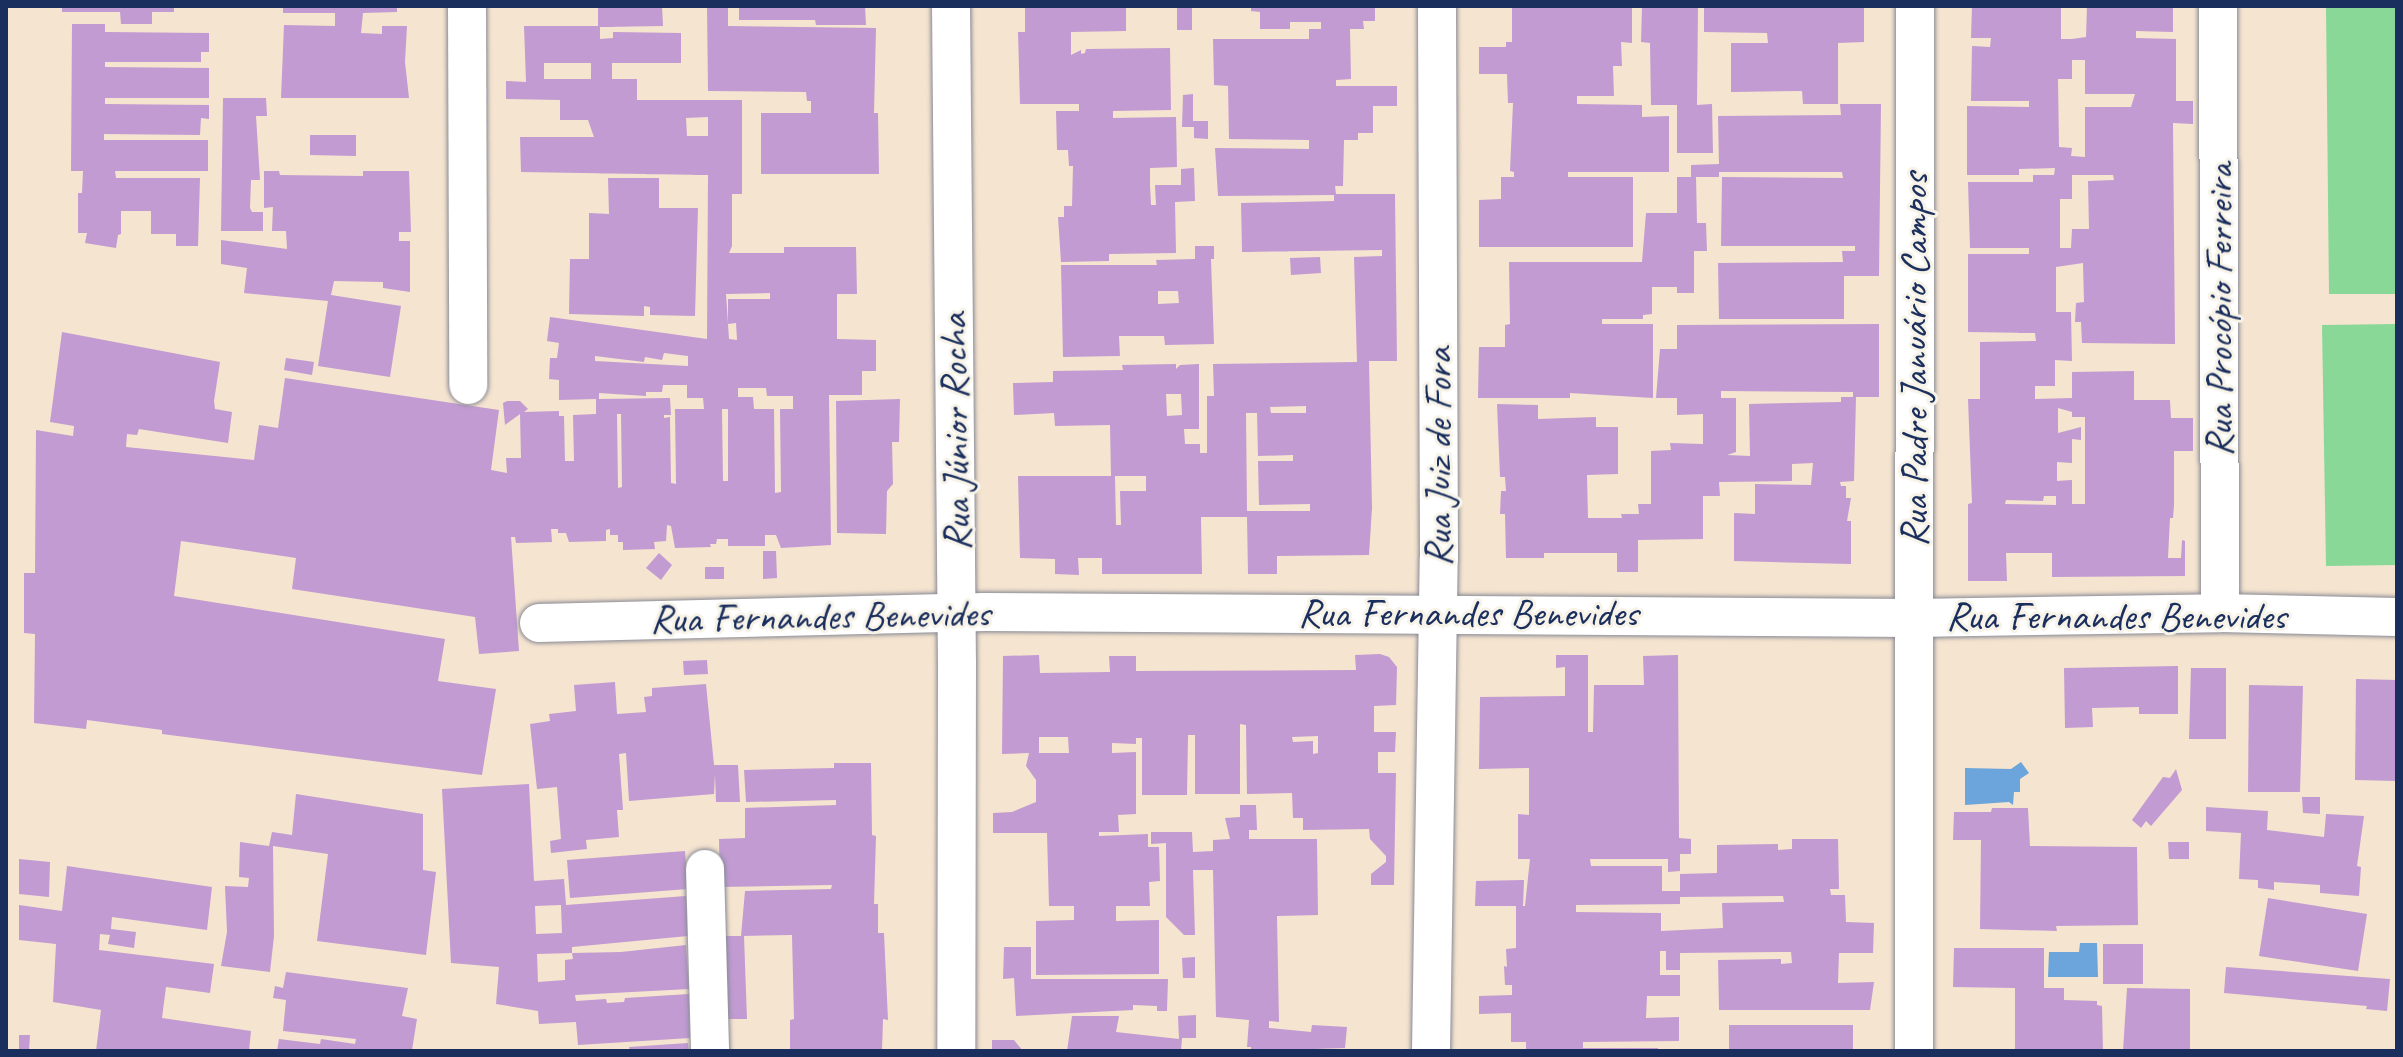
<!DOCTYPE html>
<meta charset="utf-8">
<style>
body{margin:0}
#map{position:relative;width:2403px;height:1057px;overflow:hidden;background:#f5e4cf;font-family:Caveat,sans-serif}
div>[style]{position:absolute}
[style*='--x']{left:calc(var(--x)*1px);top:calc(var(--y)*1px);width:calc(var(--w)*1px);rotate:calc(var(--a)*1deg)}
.green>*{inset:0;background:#89d897}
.water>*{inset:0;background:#6ca5db}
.building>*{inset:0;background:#c19bd2}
.roads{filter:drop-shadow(0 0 2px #888a96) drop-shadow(0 0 2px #888a96)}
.minor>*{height:38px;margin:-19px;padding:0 19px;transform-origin:19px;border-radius:19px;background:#fff}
span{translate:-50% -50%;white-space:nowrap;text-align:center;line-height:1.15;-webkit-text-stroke:6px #f7f3e8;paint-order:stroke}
.street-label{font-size:40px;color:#1b2f5e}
.frame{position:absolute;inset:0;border:8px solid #1b2f5e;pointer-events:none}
</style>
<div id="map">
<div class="green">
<i style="clip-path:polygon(2326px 6px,2397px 6px,2397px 294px,2329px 294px)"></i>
<i style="clip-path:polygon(2397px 324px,2397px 565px,2326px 566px,2322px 325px)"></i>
</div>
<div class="water">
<i style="clip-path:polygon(2021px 762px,2029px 773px,2020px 779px,2020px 792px,2014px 792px,2013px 805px,2009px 802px,1965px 805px,1965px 768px,2011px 769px)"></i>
<i style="clip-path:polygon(2080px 943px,2097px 943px,2098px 977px,2048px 977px,2049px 952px,2079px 952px)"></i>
</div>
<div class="building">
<i style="clip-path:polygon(62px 6px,174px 6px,174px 12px,152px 12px,152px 24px,121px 24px,120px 12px,62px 12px)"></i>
<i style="clip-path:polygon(283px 6px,397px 6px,397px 12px,363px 13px,361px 33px,382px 34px,382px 26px,407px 26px,405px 62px,409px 98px,281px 98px,284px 25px,335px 26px,335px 13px,283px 13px)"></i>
<i style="clip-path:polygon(evenodd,598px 6px,662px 6px,663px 26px,600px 27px,600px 39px,613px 38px,613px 32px,681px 33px,681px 63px,612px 63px,612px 79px,637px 79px,637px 100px,742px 100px,742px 194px,732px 194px,732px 246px,729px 253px,784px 253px,784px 247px,856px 247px,857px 294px,837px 294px,837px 339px,876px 340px,876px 371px,862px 371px,862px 395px,829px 395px,831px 545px,781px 548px,776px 535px,765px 535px,765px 546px,728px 546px,728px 539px,717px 539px,716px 544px,710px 544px,711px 547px,675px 548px,671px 526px,667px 525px,666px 541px,654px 542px,655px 549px,623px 550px,623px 542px,618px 542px,618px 535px,610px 535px,610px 529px,606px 530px,606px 541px,569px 542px,566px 533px,558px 533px,558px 529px,551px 529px,552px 542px,516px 543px,515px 537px,511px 537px,519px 651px,479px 654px,475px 617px,292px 589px,296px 558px,181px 541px,174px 596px,445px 639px,438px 681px,496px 689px,482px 775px,162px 734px,162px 730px,87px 720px,86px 729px,34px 723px,35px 634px,24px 633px,24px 573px,35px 573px,36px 430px,73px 436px,74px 426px,50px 422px,62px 332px,220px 362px,214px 401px,215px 409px,232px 412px,228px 443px,139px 429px,137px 435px,127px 434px,126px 447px,254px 460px,259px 425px,278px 428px,285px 378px,499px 410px,491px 470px,507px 473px,506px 458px,521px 458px,520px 414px,505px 425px,503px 403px,507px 401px,520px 401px,528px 409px,524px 412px,559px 411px,559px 416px,564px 416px,565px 461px,574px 461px,573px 415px,596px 414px,596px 399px,559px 400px,559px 380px,549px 379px,550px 358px,557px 358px,559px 343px,547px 341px,550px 317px,707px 339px,708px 175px,521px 172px,520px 137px,594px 137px,588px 120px,560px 120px,560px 100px,506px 99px,506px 81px,526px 82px,524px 26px,598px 26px,598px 6px,544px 63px,591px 63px,591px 79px,544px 79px,544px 63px,598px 6px,708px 117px,708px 136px,687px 136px,686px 118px,708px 117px,598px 6px,770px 293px,770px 299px,728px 299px,728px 324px,736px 323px,737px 340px,729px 339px,726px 294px,770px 293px,598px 6px,664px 353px,688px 356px,688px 366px,595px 361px,595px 356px,644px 362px,645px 357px,662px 360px,664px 353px,598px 6px,663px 385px,687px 385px,687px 398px,703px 398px,704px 409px,675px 409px,676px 484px,671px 483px,670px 417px,664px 418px,664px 415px,671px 415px,670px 398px,599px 399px,599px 393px,646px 396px,646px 392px,662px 392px,663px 385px,598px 6px,738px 388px,766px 388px,767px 396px,793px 396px,793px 409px,780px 409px,781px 492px,775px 493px,774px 409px,754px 409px,753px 397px,738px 397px,738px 388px,598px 6px,722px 409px,728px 409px,728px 481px,723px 481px,722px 409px,598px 6px,617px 414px,621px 414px,622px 487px,618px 488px,617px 414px)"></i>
<i style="clip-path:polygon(707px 6px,728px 6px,728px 26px,876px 28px,874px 113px,878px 113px,879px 174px,761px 174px,761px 113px,811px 113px,811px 101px,807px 101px,806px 92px,708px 91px)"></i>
<i style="clip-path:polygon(739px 6px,865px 6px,866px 25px,816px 25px,815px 20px,739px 20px)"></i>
<i style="clip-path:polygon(1025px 6px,1126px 6px,1126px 31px,1071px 32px,1071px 55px,1081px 50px,1081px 54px,1085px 53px,1086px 49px,1170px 48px,1171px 110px,1113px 111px,1113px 118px,1176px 117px,1177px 167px,1150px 168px,1150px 185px,1151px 205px,1156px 205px,1155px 185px,1181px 185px,1181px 169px,1194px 168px,1195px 201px,1175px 202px,1176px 253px,1109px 254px,1109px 261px,1061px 262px,1058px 217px,1064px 217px,1064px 206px,1072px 206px,1073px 166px,1069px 166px,1068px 150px,1057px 150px,1056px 111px,1079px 111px,1079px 104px,1020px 104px,1018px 32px,1025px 32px)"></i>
<i style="clip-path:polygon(1177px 6px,1192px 6px,1192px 30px,1177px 30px)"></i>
<i style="clip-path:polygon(evenodd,1251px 6px,1375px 6px,1375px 21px,1363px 21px,1364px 29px,1350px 29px,1351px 79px,1336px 80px,1336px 86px,1397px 86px,1397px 106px,1373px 106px,1373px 133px,1358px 133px,1358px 140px,1344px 140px,1343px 186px,1335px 186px,1336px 194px,1395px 194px,1397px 361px,1369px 361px,1372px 508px,1369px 555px,1277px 556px,1277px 574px,1248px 574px,1247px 517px,1201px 517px,1202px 574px,1102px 574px,1102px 558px,1078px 558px,1079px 575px,1055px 574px,1055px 559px,1020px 558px,1018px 476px,1111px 476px,1110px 425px,1055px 426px,1054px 413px,1014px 415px,1013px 383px,1053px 382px,1053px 371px,1123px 370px,1122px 365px,1176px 364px,1176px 369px,1180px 365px,1199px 364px,1199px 429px,1184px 429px,1185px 444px,1200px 444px,1200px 453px,1207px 453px,1207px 396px,1214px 396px,1213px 364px,1357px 362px,1354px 257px,1382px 256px,1382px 250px,1242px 252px,1241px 203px,1334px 201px,1334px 195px,1218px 196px,1215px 148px,1309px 149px,1309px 140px,1229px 139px,1228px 86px,1214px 85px,1213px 39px,1309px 39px,1309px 29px,1321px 29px,1321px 22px,1290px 22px,1290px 29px,1260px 29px,1260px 12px,1251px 11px,1251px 6px,1166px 394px,1181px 394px,1182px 415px,1167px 416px,1166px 394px,1251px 6px,1306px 406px,1306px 413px,1271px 413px,1270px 407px,1306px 406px,1251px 6px,1246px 413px,1257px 413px,1258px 456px,1293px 455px,1293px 461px,1258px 461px,1259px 505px,1310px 504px,1310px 511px,1247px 511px,1246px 413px,1251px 6px,1115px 476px,1146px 476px,1146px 491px,1120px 491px,1121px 525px,1116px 525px,1115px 476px)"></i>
<i style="clip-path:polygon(1512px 6px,1632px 6px,1632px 43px,1621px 42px,1622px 66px,1613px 66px,1614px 96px,1577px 96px,1577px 104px,1642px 105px,1642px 117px,1669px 116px,1669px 172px,1568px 172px,1568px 177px,1633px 177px,1633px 247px,1479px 247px,1479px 200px,1501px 199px,1501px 177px,1514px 177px,1514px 172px,1510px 171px,1513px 103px,1508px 103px,1507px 74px,1479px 74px,1479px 47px,1506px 47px,1506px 42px,1512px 42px)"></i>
<i style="clip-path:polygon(1642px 6px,1698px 6px,1697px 105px,1712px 104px,1713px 153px,1677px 153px,1677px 105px,1651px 105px,1650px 43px,1641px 42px)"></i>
<i style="clip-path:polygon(1704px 6px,1864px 6px,1864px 42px,1838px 43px,1838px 104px,1803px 104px,1802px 91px,1731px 92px,1731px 43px,1768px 43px,1767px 33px,1704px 32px)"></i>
<i style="clip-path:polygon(evenodd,1972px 6px,2061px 6px,2061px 39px,2072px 39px,2086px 37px,2087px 6px,2173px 6px,2173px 32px,2136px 31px,2136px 38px,2176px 39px,2176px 101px,2193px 101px,2193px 124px,2173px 123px,2175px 344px,2082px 343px,2081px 322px,2075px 322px,2076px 303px,2084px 302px,2083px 263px,2056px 267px,2056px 312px,2071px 312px,2072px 361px,2055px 360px,2055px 386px,2035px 386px,2035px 399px,2072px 398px,2072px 372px,2134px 371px,2134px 400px,2170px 400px,2171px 418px,2193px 418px,2193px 451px,2174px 451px,2174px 505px,2173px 518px,2170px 518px,2168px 558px,2181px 558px,2182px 540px,2185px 541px,2185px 576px,2052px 577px,2052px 553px,2006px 553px,2007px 581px,1968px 581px,1968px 504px,1972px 503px,1968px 399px,1980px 399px,1980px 342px,2036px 341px,2035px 333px,1968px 332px,1968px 254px,2029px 254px,2029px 248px,1970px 248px,1968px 182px,2033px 182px,2033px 175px,2054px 175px,2055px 168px,2019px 169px,2019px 175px,1967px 175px,1967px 106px,2029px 107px,2029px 101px,1971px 101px,1972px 46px,1990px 47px,1991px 38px,1971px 38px,1972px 6px,2072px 60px,2085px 60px,2085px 94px,2135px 94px,2131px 107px,2085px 107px,2085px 157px,2071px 156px,2072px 148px,2059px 147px,2058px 79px,2072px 79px,2072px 60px,1972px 6px,2072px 175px,2113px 175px,2114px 180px,2088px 181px,2089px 229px,2072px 229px,2071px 248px,2060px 248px,2060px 199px,2072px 199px,2072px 175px,1972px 6px,2058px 408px,2072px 412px,2072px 417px,2085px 417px,2085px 504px,2072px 504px,2072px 480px,2057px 481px,2057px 462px,2072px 463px,2072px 439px,2081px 440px,2081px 427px,2058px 433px,2058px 408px,1972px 6px,2044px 496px,2056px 496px,2056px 505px,2005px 504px,2006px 500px,2043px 501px,2044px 496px)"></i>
<i style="clip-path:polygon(72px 24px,105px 24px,105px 32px,209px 33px,209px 52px,201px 52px,201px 62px,105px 62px,105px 67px,209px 68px,209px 98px,105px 98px,105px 104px,209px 105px,209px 119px,201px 118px,200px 135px,104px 134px,104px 140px,208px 140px,208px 171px,115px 171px,116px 178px,200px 178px,198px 246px,176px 246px,176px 234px,151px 234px,151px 211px,121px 211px,121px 234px,118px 235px,116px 248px,85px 243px,87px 233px,78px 233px,78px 193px,82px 193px,83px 171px,71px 171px)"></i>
<i style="clip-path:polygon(1193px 94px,1193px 121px,1208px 121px,1208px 139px,1194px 138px,1194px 127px,1182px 127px,1183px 95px)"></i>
<i style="clip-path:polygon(223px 98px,266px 98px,267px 116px,256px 116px,260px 180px,251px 180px,250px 208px,252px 212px,263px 212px,263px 231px,221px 231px)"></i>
<i style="clip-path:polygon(1840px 104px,1881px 104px,1879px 276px,1844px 276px,1844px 319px,1719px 319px,1718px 263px,1843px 262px,1842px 251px,1855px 251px,1855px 246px,1721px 246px,1722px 177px,1843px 178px,1842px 172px,1719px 172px,1719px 177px,1696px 177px,1697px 223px,1706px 223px,1707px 251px,1694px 251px,1694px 293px,1677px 293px,1677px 287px,1652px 287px,1652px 314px,1643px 315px,1643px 319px,1602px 319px,1602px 324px,1653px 324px,1653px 398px,1570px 393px,1570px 398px,1478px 398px,1479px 347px,1505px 347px,1505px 325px,1510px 324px,1509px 262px,1642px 262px,1646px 213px,1677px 213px,1677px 177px,1691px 177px,1691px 165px,1719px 164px,1718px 116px,1841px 115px)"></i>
<i style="clip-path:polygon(310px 135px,356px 135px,356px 156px,310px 155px)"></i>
<i style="clip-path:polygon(264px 171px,279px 171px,280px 175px,363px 176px,363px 171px,409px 171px,411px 232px,399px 232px,399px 241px,410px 241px,410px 292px,383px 288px,383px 282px,334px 281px,331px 295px,401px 306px,390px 377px,318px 366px,328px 301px,244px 293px,247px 268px,221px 264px,221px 240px,287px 249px,286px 231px,272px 231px,273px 207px,264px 208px)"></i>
<i style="clip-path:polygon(608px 178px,659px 178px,659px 208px,698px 208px,695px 316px,650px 315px,650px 307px,644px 306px,644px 316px,569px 314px,570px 259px,589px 259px,589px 213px,609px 214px)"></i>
<i style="clip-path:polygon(evenodd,1195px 246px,1214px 246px,1214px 259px,1211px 259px,1214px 344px,1165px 345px,1164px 336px,1119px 336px,1120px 356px,1063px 357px,1061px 265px,1157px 265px,1156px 260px,1195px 259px,1195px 246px,1158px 291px,1178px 291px,1179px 303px,1158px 304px,1158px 291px)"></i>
<i style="clip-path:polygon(1320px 257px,1321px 273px,1291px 275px,1290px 258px)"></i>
<i style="clip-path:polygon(1879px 324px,1879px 397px,1853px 397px,1853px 392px,1721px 391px,1721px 398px,1736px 398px,1736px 452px,1727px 455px,1750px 456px,1749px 404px,1841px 402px,1841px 397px,1856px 397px,1854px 481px,1840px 482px,1841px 486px,1846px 486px,1846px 498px,1851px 498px,1847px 521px,1851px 521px,1851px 564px,1734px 561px,1734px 513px,1755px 514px,1755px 484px,1811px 485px,1813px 463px,1792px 464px,1792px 481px,1719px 482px,1720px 496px,1703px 496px,1703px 539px,1638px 540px,1638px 572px,1617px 572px,1617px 553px,1544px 553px,1544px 558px,1506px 558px,1505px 514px,1500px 514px,1501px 491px,1506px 491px,1505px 477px,1500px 477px,1497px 404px,1538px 405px,1538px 419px,1596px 417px,1596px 427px,1618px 427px,1618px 474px,1587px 475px,1588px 518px,1622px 518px,1621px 514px,1639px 514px,1638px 504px,1651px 504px,1651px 451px,1671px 450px,1670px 443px,1703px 444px,1703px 414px,1677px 415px,1677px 398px,1656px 398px,1660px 349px,1677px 349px,1677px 325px)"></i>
<i style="clip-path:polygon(286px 358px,314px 362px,312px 375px,284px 370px)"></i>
<i style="clip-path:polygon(900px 399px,899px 442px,892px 442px,893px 484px,887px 491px,886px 534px,837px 533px,836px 401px)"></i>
<i style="clip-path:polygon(763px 551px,776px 551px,777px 578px,763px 579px)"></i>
<i style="clip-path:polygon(659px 553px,672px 565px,661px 580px,646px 568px)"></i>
<i style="clip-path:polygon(705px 567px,724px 567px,724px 579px,705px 579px)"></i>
<i style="clip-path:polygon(evenodd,1380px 654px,1389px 657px,1397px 667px,1396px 705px,1374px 706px,1374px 732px,1396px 732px,1395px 752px,1378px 752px,1378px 773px,1396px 773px,1394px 885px,1371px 885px,1371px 874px,1386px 862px,1386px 856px,1370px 839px,1369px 829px,1303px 830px,1303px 818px,1293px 818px,1292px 793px,1247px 794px,1246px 725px,1240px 724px,1240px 794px,1195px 794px,1195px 735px,1188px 735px,1187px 795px,1142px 795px,1142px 738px,1136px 738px,1136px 744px,1112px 743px,1112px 753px,1136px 752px,1136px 814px,1118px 815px,1119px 832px,1099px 832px,1099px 836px,1148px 834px,1148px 847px,1159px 847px,1160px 881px,1149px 882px,1150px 906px,1116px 906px,1116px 921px,1159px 920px,1159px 974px,1036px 975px,1036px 921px,1074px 920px,1074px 906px,1049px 906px,1047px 833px,993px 833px,993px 813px,1012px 812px,1036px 802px,1036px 780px,1026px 766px,1029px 753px,1002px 754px,1003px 656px,1039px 655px,1040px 673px,1110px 672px,1109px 656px,1136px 656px,1136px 671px,1356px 670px,1355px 655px,1380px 654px,1318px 736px,1318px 753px,1313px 754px,1313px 741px,1293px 742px,1292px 737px,1318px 736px,1380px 654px,1039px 737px,1068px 737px,1069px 753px,1039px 753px,1039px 737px)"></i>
<i style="clip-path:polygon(evenodd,1556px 655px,1588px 655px,1588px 732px,1593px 732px,1594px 685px,1644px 685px,1643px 656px,1678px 655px,1679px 838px,1691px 839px,1691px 854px,1680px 854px,1680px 871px,1668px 872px,1668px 859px,1590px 859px,1591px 866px,1662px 866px,1662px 891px,1680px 891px,1680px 874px,1717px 873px,1717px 845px,1778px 844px,1778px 850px,1792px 849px,1792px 839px,1838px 839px,1839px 889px,1830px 889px,1831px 895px,1845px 895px,1846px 922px,1874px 923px,1873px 953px,1839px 953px,1838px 983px,1874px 982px,1870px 1010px,1719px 1010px,1718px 960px,1781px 959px,1781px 964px,1792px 963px,1791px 952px,1680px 953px,1680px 970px,1666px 970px,1666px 951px,1660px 951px,1660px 975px,1680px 975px,1680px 996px,1647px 996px,1646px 1018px,1679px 1017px,1679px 1041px,1583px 1042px,1583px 1048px,1658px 1048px,1658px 1051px,1526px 1051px,1526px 1042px,1511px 1042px,1511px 1013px,1479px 1014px,1479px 996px,1512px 995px,1512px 985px,1505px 985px,1504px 966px,1507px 967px,1506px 949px,1516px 948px,1516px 906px,1475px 906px,1476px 881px,1524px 880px,1523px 906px,1525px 906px,1530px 859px,1518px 859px,1518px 814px,1529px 815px,1529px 768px,1479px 769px,1480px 697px,1565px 696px,1565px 667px,1556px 668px,1556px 655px,1783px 896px,1784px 902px,1722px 903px,1723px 928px,1661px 931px,1661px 913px,1576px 912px,1576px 905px,1680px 904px,1680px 897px,1783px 896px)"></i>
<i style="clip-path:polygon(707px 660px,708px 674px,684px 675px,683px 661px)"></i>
<i style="clip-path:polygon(2178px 666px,2178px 714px,2139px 714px,2139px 707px,2092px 708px,2093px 727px,2065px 728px,2064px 668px)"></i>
<i style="clip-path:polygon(2191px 668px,2226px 668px,2226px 739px,2189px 739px)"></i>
<i style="clip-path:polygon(2356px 679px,2397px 680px,2397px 781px,2355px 780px)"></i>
<i style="clip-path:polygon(615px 682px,617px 714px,646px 712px,644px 697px,652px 696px,652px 688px,706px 684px,714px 765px,738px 765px,740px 802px,716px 802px,715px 774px,714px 794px,629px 801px,626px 753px,619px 754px,623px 810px,617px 810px,619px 837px,586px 840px,587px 849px,551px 853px,550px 841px,561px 839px,557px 787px,537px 789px,530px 724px,550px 721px,549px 714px,576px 711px,574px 685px)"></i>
<i style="clip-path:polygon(2249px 685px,2303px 686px,2300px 792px,2248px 792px)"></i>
<i style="clip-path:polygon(834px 763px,871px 763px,872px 835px,876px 836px,874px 904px,878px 904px,878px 933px,884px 933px,888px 1020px,883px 1019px,882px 1051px,790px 1051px,790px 1020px,794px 1019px,792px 935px,741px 936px,745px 891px,831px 889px,832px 885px,720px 887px,719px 839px,745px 838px,745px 808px,836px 805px,836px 800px,746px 802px,744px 770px,834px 768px)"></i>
<i style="clip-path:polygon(2176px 769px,2182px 790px,2151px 826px,2146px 821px,2141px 828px,2132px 820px,2163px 777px,2170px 778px)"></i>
<i style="clip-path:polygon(evenodd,529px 784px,534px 881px,564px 879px,566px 905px,686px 896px,688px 936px,572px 947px,572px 953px,537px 954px,538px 982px,565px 980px,565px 960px,573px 959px,572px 953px,621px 952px,686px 945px,689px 989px,575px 995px,576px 1001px,606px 999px,607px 1003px,624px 1002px,625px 998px,689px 994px,690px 1038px,578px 1045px,576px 1022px,539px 1024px,538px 1011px,496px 1004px,499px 967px,451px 963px,442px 789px,529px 784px,561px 905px,562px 933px,536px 934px,535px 906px,561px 905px)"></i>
<i style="clip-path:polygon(296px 794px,423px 814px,423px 870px,436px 872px,426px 955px,317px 941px,328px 854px,273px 846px,274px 936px,270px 972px,221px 966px,227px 932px,225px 886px,248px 887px,249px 878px,239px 877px,240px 842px,269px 846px,272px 832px,292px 835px)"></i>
<i style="clip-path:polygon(2302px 797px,2320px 797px,2320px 814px,2303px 813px)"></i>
<i style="clip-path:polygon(1240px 805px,1256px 805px,1257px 830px,1249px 830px,1249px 839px,1317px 839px,1318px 915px,1277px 916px,1279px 1022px,1269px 1021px,1269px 1028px,1311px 1032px,1312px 1025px,1347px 1027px,1345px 1048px,1251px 1051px,1251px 1047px,1247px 1047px,1249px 1020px,1216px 1017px,1213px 870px,1193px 870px,1195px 935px,1184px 935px,1166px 917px,1166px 843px,1151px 844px,1151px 832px,1192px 832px,1193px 852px,1213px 851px,1213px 840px,1230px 839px,1225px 818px,1240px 817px)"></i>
<i style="clip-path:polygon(2206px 807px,2268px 811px,2267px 830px,2324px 837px,2326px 814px,2364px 816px,2357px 866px,2361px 867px,2359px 896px,2320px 893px,2320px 885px,2274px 882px,2274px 890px,2258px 888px,2258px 880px,2239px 879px,2241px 833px,2206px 831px)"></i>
<i style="clip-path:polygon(1992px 808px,2028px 808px,2030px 846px,2137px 847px,2138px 925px,2056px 926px,2057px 931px,1980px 929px,1981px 840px,1953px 840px,1954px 812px,1991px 812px)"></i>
<i style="clip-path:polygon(2168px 842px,2189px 842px,2189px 859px,2169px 859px)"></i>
<i style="clip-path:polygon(685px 851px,688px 889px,570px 898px,567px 860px)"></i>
<i style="clip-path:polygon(19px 859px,50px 862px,49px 897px,19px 894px)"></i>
<i style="clip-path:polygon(67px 866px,212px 887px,207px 930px,112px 917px,111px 929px,136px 932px,134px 948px,108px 944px,110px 935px,100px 934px,99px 950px,214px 964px,210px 993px,166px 987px,162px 1018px,251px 1031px,249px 1051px,96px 1051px,101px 1010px,53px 1002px,56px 944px,19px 940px,19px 905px,62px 911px)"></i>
<i style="clip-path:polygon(2268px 898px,2367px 914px,2358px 971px,2259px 956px)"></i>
<i style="clip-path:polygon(721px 936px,744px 936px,747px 1019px,722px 1019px)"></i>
<i style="clip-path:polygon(2103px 944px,2143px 944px,2143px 984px,2103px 984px)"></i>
<i style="clip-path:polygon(1004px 947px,1031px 947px,1031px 979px,1168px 979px,1167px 1011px,1157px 1011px,1157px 1006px,1133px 1005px,1133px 1010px,1016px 1016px,1014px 978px,1003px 979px)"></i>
<i style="clip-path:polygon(1954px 948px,2044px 948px,2044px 988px,2064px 988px,2064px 1000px,2097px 1001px,2097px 1005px,2102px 1006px,2103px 1051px,2015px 1051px,2015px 988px,1953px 987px)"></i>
<i style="clip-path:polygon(1195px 957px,1195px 978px,1183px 978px,1182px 958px)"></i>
<i style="clip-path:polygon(2226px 967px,2390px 979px,2387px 1011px,2366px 1009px,2367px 1006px,2224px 993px)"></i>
<i style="clip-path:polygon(286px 972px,408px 988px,402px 1016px,417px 1019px,412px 1050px,277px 1051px,279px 1039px,320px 1044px,321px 1039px,355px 1044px,356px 1039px,283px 1031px,286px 1000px,273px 998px,275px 986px,283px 988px)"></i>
<i style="clip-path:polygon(2127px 988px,2190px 989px,2190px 1051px,2123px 1051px)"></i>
<i style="clip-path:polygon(1196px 1015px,1196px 1038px,1182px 1038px,1181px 1051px,1067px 1051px,1072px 1016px,1119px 1016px,1116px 1032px,1179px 1039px,1178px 1016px)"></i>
<i style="clip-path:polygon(1729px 1025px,1853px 1025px,1853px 1051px,1729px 1051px)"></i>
<i style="clip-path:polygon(19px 1035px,30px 1035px,29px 1051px,19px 1051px)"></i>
<i style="clip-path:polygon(992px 1040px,1014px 1040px,1023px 1051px,992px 1051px)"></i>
<i style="clip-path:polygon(688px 1043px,689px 1051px,630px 1051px,629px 1047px)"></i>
</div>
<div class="roads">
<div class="minor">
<i style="--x:467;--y:6;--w:379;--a:89.8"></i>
<i style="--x:951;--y:6;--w:656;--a:89.48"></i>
<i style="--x:957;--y:662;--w:389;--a:90.1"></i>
<i style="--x:2218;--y:6;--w:607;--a:89.81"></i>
<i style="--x:539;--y:623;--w:446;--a:-1.4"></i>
<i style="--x:985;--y:612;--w:928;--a:0.37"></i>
<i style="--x:1913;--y:618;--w:307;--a:-0.9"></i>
<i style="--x:2220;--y:613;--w:177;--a:1.3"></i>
<i style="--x:705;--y:869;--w:182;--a:88.4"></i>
<i style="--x:1431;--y:1051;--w:493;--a:-89.1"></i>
<i style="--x:1439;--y:558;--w:552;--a:-90.21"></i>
<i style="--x:1914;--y:1051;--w:1045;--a:-89.95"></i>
</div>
</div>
<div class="street-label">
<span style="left:2219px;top:310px;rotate:-90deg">Rua Procópio Ferreira</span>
<span style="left:1914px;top:360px;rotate:-90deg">Rua Padre Januário Campos</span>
<span style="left:955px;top:432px;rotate:-91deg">Rua Júnior Rocha</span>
<span style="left:1438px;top:457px;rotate:-90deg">Rua Juiz de Fora</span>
<span style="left:1468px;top:613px">Rua Fernandes Benevides</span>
<span style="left:820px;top:616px;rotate:-1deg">Rua Fernandes Benevides</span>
<span style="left:2116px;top:616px">Rua Fernandes Benevides</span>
</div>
<div class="frame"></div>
</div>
